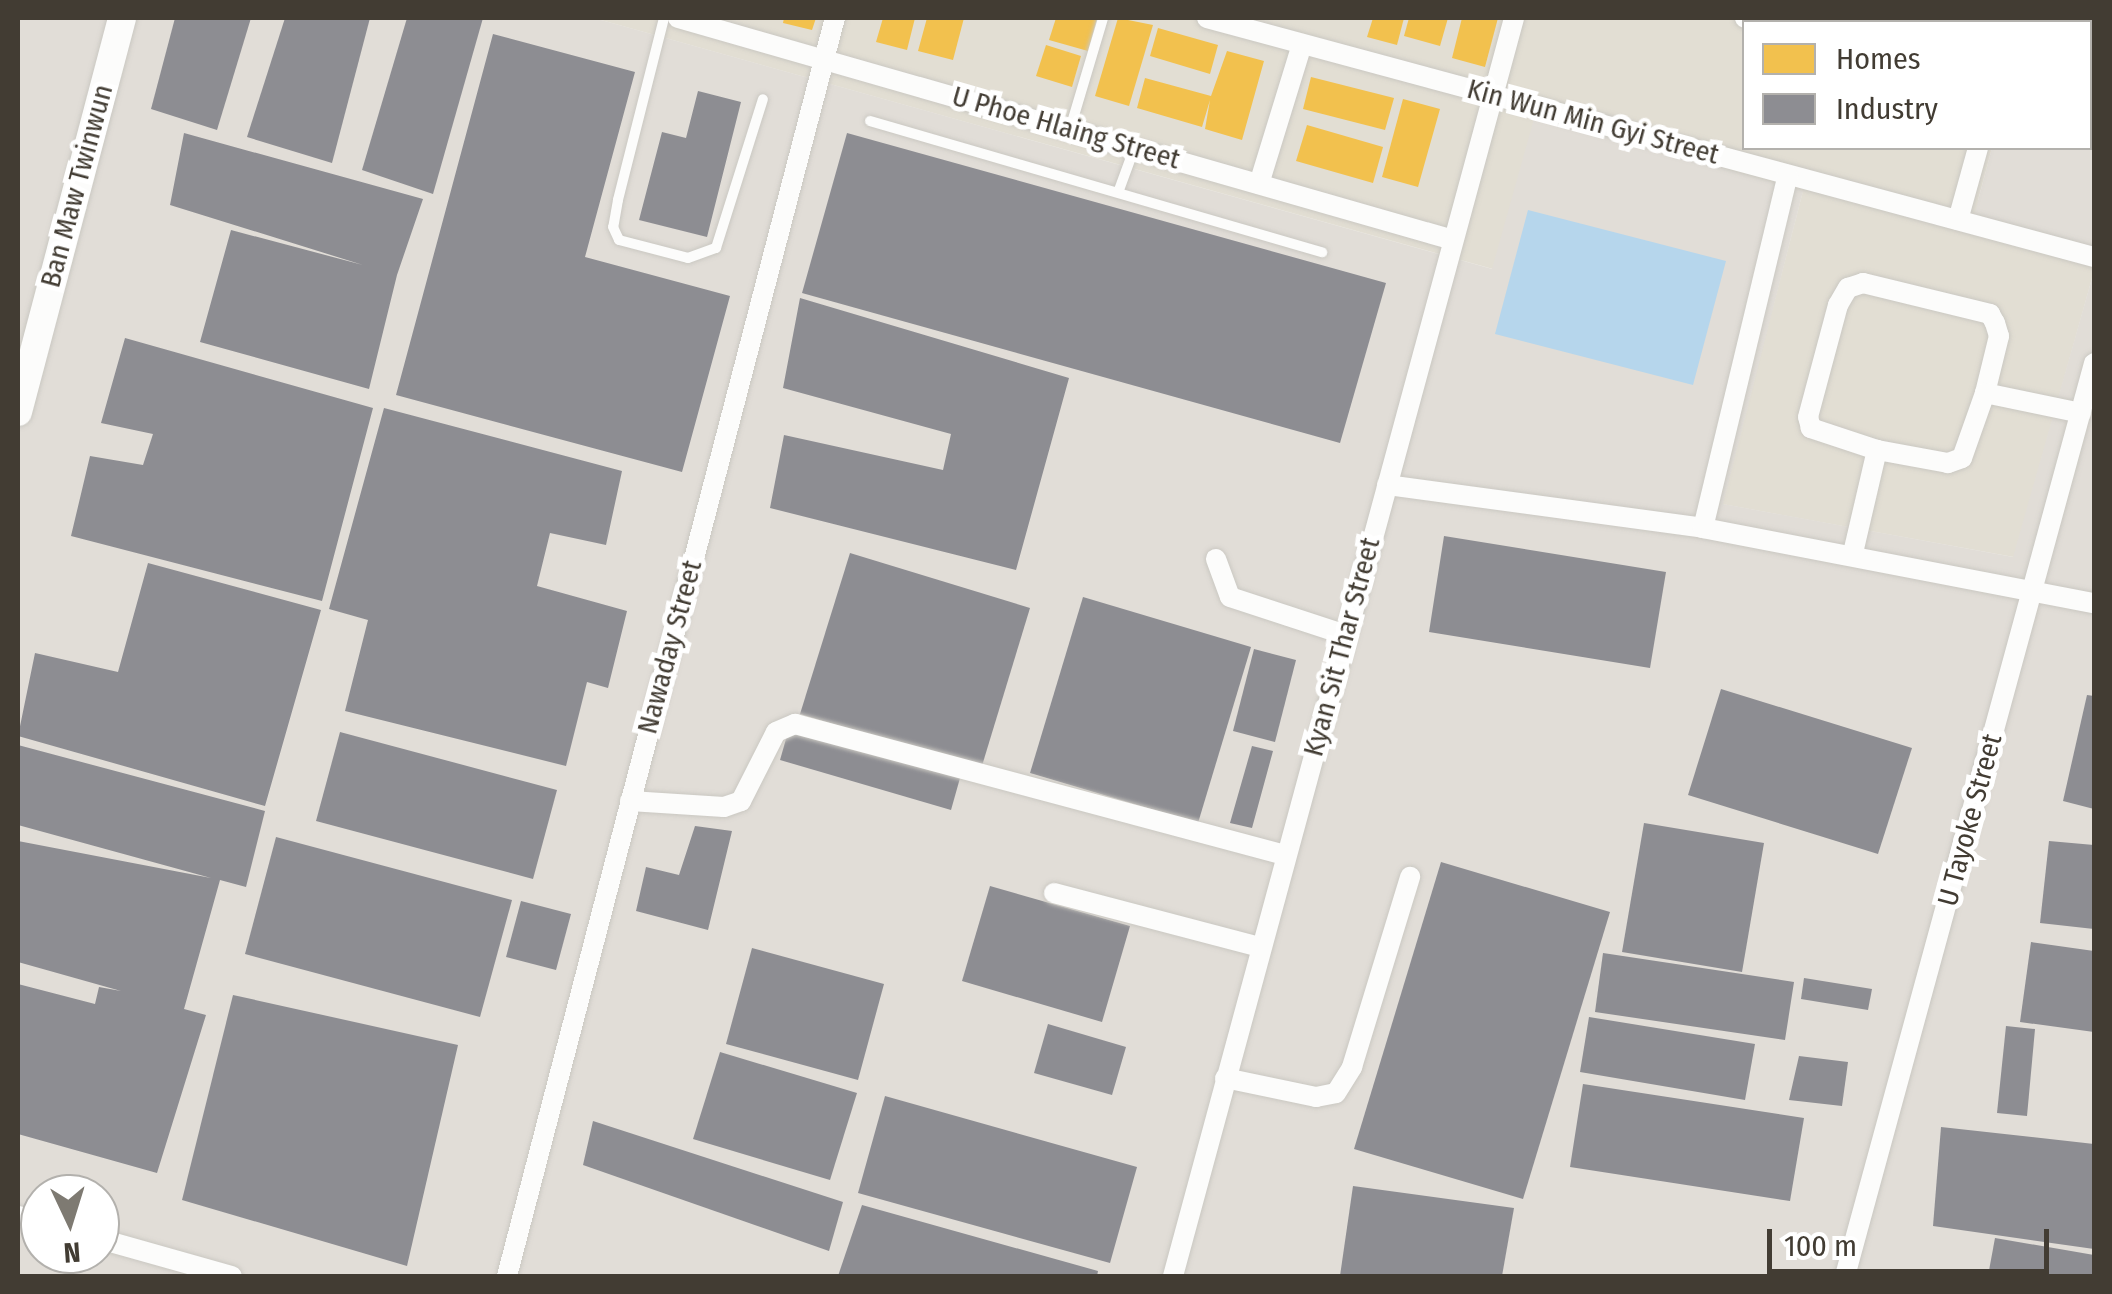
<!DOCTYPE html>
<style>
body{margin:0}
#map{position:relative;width:2112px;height:1294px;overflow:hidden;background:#eeece6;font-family:"Fira Sans Condensed",sans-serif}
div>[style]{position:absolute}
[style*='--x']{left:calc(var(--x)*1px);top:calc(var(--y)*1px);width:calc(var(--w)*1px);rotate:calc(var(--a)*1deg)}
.residential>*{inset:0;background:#e2ded3}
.industrial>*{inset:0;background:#e1ddd7}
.water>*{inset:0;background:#b6d6ec}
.homes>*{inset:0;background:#f2c14e}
.industry>*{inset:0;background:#8d8d92}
.roads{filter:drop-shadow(0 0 2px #cac8c2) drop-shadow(0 0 2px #cac8c2)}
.service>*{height:10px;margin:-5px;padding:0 5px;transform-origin:5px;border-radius:5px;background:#fcfcfb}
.minor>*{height:20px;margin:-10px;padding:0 10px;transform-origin:10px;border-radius:10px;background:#fcfcfb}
.tertiary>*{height:28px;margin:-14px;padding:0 14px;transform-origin:14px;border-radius:14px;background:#fcfcfb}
span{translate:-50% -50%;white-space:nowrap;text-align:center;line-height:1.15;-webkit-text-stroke:10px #fff;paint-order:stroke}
.street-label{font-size:28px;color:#423c33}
.frame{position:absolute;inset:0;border:20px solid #423c33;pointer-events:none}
.legend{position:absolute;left:1742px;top:20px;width:350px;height:130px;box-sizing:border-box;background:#fff;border:2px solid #b3b1ad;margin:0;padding:12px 18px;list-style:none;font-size:30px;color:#423c33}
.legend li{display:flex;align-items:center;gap:20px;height:50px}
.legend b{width:50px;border:2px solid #b3b1ad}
.north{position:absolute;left:20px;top:1174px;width:100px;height:100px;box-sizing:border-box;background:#fff;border:2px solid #b3b1ad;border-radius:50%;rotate:176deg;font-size:28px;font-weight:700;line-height:40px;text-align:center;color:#423c33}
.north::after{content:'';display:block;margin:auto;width:35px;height:45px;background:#7e7a72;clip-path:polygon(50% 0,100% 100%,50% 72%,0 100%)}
.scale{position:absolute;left:1767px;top:1229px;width:282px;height:45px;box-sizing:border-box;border:5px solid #423c33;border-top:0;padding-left:12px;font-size:30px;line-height:35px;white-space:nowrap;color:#423c33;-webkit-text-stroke:8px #fff;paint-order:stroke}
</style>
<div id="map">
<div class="residential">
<i style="clip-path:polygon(594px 18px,2028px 18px,1744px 22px,1744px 148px,1992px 148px,1978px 200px,2094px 265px,2094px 271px,2014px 557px,1722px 504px,1803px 191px,1493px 269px)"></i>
</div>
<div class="industrial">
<i style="clip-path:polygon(evenodd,18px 18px,594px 18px,1492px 269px,1535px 115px,1803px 191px,1723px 504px,2013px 557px,2094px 271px,2094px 1276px,18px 1276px,18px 18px,40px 1194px,100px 1194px,100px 1254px,40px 1254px,40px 1194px)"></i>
<i style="clip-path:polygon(2028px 18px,2094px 18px,2094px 265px,1970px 231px,1992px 148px,2090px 148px,2090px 22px,2027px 22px)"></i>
</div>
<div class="water">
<i style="clip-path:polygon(1528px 210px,1726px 261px,1693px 385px,1495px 334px)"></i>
</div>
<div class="homes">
<i style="clip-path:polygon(784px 18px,816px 18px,812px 30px,783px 23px)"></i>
<i style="clip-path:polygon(883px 18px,915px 18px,907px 50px,876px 42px)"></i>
<i style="clip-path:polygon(927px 18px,964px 18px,953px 60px,918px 51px)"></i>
<i style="clip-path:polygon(1056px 18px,1097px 18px,1088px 51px,1049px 40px)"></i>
<i style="clip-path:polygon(1118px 18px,1153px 25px,1129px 106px,1095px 96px)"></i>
<i style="clip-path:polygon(1373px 18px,1404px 18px,1397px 45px,1367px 37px)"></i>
<i style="clip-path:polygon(1409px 18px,1448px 18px,1440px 46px,1404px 36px)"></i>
<i style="clip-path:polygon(1462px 18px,1498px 18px,1485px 67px,1452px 58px)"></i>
<i style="clip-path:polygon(1158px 28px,1218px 45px,1210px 74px,1150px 56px)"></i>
<i style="clip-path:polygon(1046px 45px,1081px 56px,1072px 87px,1036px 76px)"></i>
<i style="clip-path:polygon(1227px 51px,1264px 61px,1242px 140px,1205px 129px,1210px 100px,1202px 127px,1137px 108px,1145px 78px,1211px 96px)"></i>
<i style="clip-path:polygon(1311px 77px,1394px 98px,1385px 130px,1303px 109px)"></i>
<i style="clip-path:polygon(1403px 99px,1440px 109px,1418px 187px,1382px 177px)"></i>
<i style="clip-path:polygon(1307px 125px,1383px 147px,1373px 183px,1296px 161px)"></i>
</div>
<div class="industry">
<i style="clip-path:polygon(175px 18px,251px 18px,217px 130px,151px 109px)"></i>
<i style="clip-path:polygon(285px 18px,370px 18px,332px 163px,247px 137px)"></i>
<i style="clip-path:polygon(407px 18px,483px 18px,433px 194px,362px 170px)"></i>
<i style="clip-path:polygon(493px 34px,635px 72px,585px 257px,730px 296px,682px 472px,396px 395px)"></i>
<i style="clip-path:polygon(698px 91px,741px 102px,707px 237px,639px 220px,662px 132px,686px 138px)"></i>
<i style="clip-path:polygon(184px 133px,423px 199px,397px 275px,369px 389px,200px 342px,231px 230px,363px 265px,170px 205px)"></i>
<i style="clip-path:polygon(847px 133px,1386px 283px,1340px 443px,802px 293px)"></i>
<i style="clip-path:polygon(800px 298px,1069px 378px,1016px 570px,770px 508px,784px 435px,943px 470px,951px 434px,783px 388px)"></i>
<i style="clip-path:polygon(125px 338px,373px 408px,322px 601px,71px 536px,90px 456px,143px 465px,153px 434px,101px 423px)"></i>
<i style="clip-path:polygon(384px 408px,622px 471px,606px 545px,550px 533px,537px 586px,627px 611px,608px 688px,587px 682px,566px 766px,345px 711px,368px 620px,329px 609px)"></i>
<i style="clip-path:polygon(1444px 536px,1666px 572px,1650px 668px,1429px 632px)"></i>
<i style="clip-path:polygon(850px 553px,1030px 608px,981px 769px,800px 714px)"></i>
<i style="clip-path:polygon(148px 563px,321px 610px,265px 806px,18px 736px,35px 653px,118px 672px)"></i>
<i style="clip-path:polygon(1083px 597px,1251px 647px,1198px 823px,1030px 773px)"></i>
<i style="clip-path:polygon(1254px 649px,1296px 660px,1275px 742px,1233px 731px)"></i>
<i style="clip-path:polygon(1721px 689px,1912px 748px,1878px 854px,1688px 795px)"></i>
<i style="clip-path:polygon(2087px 695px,2094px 696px,2094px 809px,2063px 801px)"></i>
<i style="clip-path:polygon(789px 728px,960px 778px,951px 810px,780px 760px)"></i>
<i style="clip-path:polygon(340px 732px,557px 790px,533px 879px,316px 821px)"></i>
<i style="clip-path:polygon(18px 745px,265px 811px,246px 887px,220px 880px,184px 1009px,206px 1015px,157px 1173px,18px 1134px,18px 984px,95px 1004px,99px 987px,121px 991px,18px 962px,18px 841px,211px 878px,18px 825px)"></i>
<i style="clip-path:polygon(1252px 746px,1273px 751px,1252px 828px,1230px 823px)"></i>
<i style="clip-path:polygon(1644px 823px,1764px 843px,1742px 972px,1622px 952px)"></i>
<i style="clip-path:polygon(695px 826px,732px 831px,708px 930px,636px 911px,646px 867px,679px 875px)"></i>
<i style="clip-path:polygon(276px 837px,512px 900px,480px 1017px,245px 954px)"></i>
<i style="clip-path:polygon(2049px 841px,2094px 845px,2094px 929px,2040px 923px)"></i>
<i style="clip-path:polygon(1441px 862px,1610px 912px,1523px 1199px,1354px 1149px)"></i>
<i style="clip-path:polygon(990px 886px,1130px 926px,1102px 1022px,962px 981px)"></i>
<i style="clip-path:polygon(521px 901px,571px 914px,556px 970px,506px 957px)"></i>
<i style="clip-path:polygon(2031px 942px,2094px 951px,2094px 1032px,2020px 1022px)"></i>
<i style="clip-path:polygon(752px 948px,884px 984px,858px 1080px,726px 1044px)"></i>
<i style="clip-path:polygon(1603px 953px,1794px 982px,1785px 1040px,1595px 1012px)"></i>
<i style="clip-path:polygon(1804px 978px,1872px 989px,1868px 1010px,1801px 999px)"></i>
<i style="clip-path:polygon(233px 995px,458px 1045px,407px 1266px,182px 1200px)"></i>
<i style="clip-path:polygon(1589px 1017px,1755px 1044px,1745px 1100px,1580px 1072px)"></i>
<i style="clip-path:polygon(1048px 1024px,1126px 1047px,1112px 1095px,1034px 1073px)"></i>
<i style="clip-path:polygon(2006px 1026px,2035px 1029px,2027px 1116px,1997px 1113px)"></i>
<i style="clip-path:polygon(720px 1052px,857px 1093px,830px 1180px,693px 1139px)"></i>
<i style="clip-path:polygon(1799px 1056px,1848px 1062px,1842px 1106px,1789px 1100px)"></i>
<i style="clip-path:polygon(1583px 1084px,1804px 1118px,1790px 1201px,1570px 1167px)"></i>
<i style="clip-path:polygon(885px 1096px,1137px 1167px,1110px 1263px,858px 1193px)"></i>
<i style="clip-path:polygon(593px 1121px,843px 1202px,829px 1251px,583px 1165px)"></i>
<i style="clip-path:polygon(1941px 1127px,2094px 1144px,2094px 1249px,1933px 1226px)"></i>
<i style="clip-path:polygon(1353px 1186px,1514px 1208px,1502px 1276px,1340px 1276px)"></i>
<i style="clip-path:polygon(862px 1205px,1098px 1271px,1097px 1276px,838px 1276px)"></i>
<i style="clip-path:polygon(1995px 1238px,2094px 1255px,2094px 1276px,1988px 1276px)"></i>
</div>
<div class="roads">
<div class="service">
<i style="--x:664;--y:18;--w:188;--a:104.2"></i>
<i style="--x:618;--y:200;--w:27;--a:100"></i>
<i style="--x:613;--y:227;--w:14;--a:65"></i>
<i style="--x:619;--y:240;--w:71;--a:14.6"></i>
<i style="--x:688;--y:258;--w:30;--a:-20"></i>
<i style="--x:716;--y:248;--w:156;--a:-72.5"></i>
<i style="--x:870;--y:121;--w:471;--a:16.2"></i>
<i style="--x:1070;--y:129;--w:116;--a:-73.4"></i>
<i style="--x:1119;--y:190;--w:44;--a:-69.9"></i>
</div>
<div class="minor">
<i style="--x:678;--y:18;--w:806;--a:15.98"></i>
<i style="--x:1207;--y:18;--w:919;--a:15.08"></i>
<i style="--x:1745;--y:18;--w:19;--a:12"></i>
<i style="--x:2013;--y:22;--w:4;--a:-76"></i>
<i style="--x:1259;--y:184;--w:146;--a:-72.9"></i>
<i style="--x:1958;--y:220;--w:75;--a:-74.5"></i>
<i style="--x:1863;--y:283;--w:131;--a:13.7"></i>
<i style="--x:1990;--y:314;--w:10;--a:61"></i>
<i style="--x:1995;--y:323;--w:14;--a:73"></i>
<i style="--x:1999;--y:336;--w:59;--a:103.8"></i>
<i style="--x:1985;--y:393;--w:69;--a:109.5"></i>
<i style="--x:1962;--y:458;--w:15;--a:160"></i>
<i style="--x:1948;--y:463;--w:72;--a:-169.6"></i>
<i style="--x:1877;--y:450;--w:70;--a:-161.6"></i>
<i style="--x:1811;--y:428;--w:11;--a:-105"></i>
<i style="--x:1808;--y:417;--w:116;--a:-75"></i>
<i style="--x:1838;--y:305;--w:20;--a:-60"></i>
<i style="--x:1848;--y:288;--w:16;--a:-18"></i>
<i style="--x:1985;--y:393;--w:98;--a:11.8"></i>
<i style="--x:1387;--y:485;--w:319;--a:7.7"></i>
<i style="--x:1703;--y:528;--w:398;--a:10.9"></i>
<i style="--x:1703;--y:528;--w:363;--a:-76.5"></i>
<i style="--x:1853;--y:553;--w:106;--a:-76.9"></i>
<i style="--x:1216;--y:559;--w:40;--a:69.8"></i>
<i style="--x:1230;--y:597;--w:122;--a:18.1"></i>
<i style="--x:630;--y:801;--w:94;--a:3.7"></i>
<i style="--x:724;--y:807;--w:18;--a:-19"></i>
<i style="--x:741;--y:801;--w:77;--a:-63.1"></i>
<i style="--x:776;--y:732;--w:21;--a:-23"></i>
<i style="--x:795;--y:724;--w:507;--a:14.97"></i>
<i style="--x:1054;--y:893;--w:213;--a:14.7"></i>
<i style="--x:1225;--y:1078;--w:93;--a:11.8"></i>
<i style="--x:1316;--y:1097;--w:20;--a:-11"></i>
<i style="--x:1336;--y:1093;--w:31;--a:-58"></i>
<i style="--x:1352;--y:1067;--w:199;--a:-73"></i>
<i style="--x:18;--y:1216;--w:23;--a:15"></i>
<i style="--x:100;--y:1239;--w:137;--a:15.7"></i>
<i style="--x:507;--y:1276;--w:1300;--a:-75.39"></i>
<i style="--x:1173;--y:1276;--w:1303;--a:-74.83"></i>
<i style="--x:1845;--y:1276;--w:946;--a:-74.74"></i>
</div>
<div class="tertiary">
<i style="--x:18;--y:412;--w:407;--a:-75.2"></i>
</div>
</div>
<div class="street-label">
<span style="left:1593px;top:122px;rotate:15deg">Kin Wun Min Gyi Street</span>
<span style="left:1066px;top:128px;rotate:16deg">U Phoe Hlaing Street</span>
<span style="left:77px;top:186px;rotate:-75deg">Ban Maw Twinwun</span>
<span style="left:670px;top:647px;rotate:-75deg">Nawaday Street</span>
<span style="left:1342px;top:647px;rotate:-75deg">Kyan Sit Thar Street</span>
<span style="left:1970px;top:820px;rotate:-75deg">U Tayoke Street</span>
</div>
<div class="frame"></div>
<ul class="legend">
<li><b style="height:28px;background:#f2c14e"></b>Homes</li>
<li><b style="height:28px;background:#8d8d92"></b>Industry</li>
</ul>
<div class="north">N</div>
<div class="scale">100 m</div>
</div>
